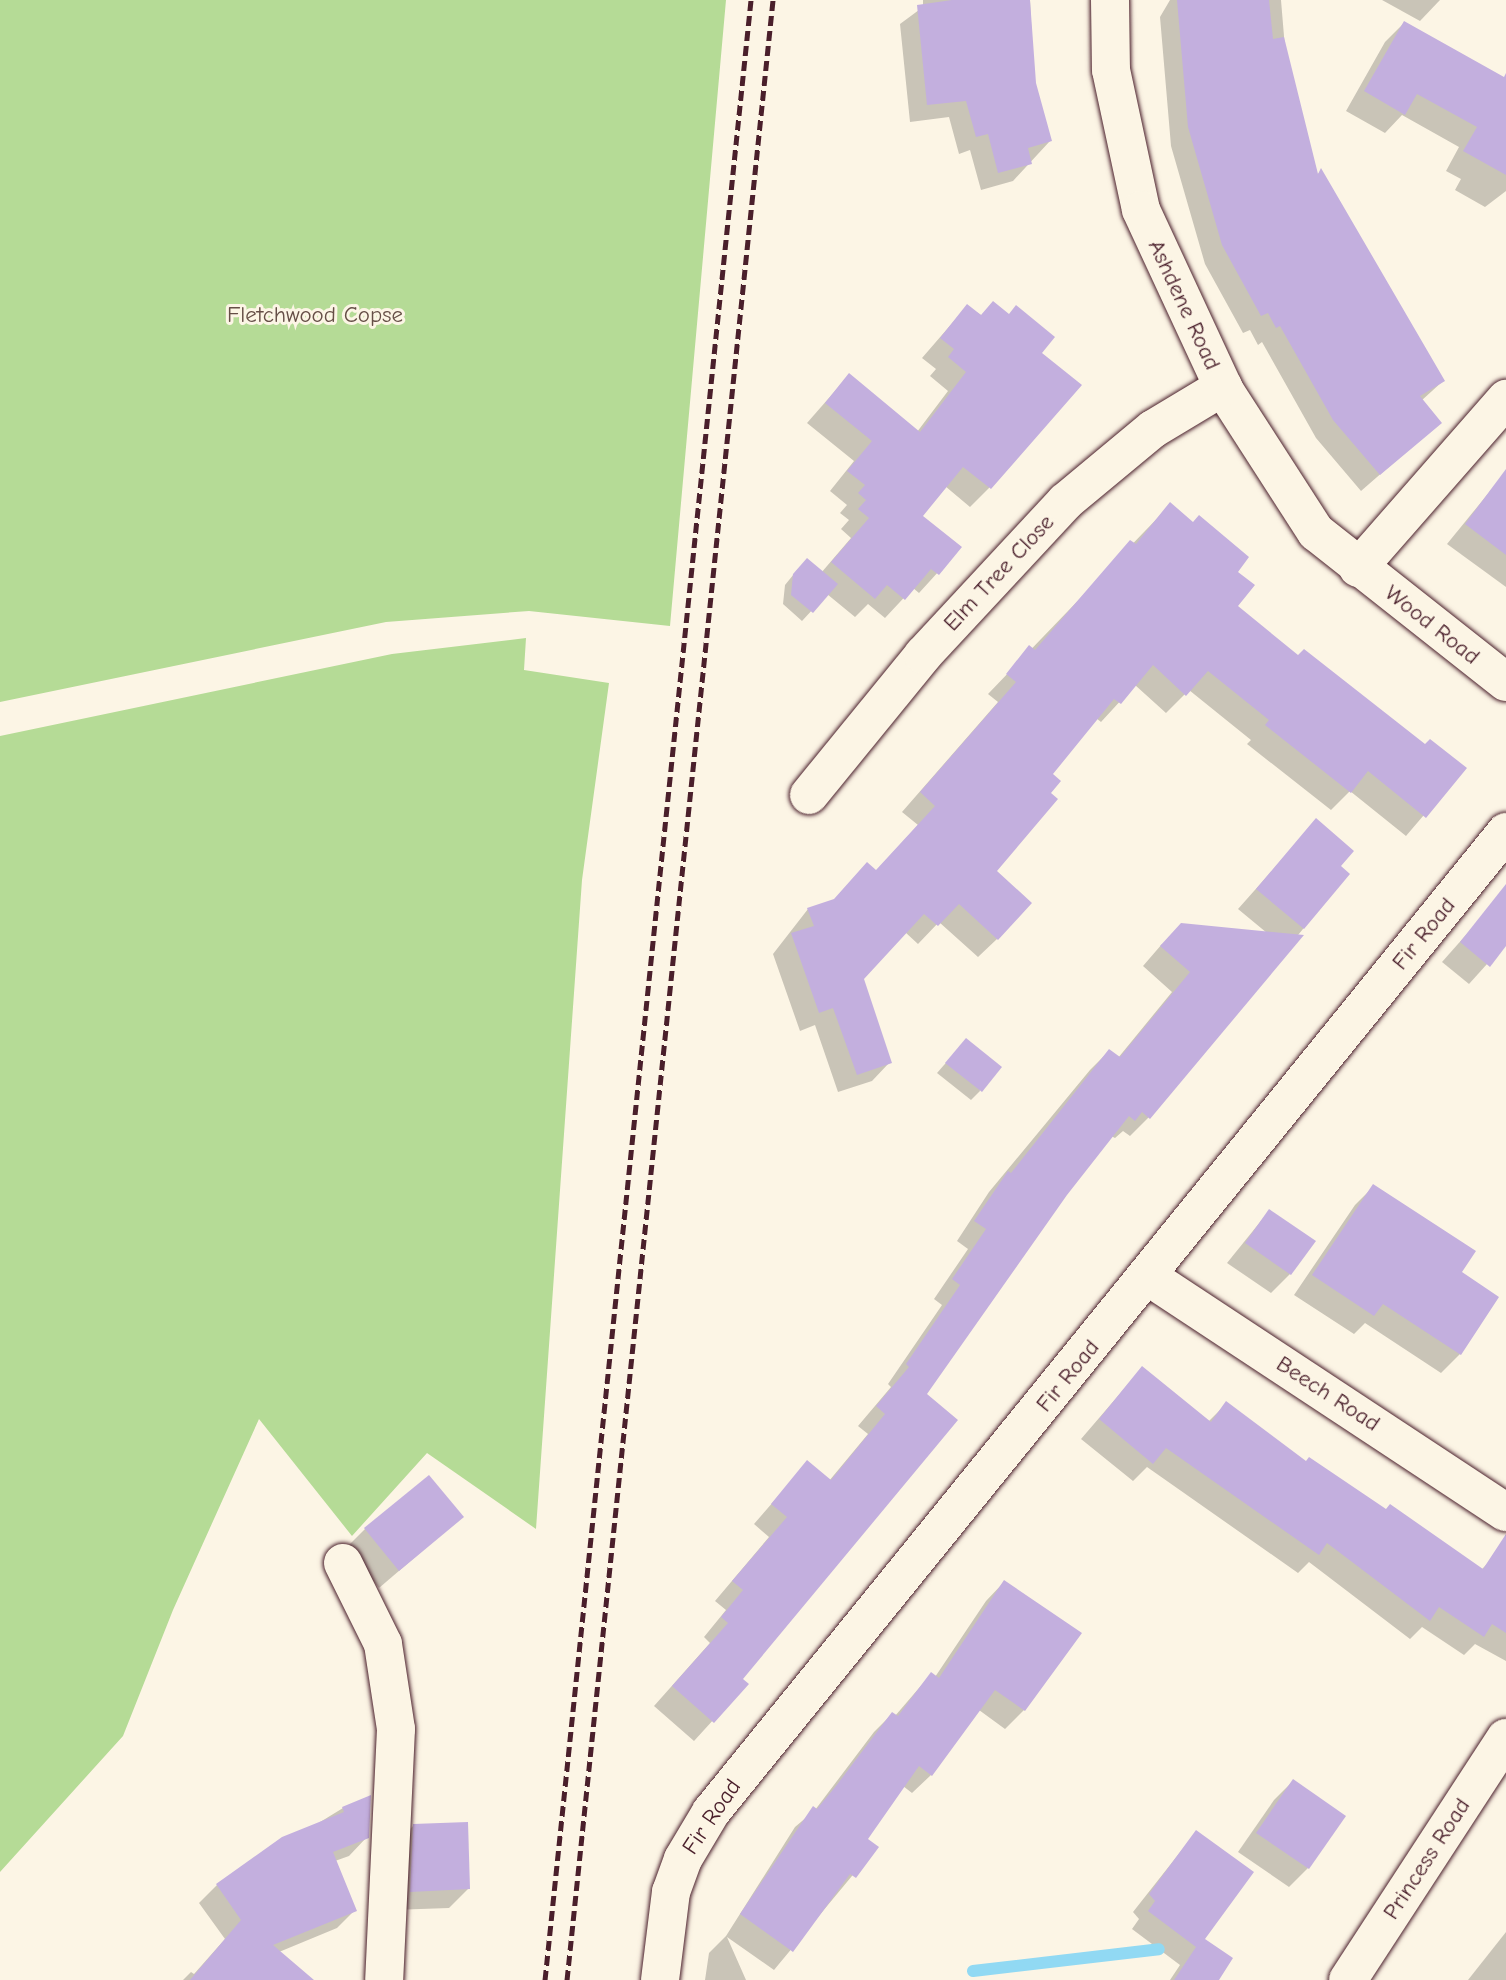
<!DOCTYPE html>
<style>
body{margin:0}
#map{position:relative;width:1506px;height:1980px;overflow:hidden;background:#fcf5e5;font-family:"Comic Neue",sans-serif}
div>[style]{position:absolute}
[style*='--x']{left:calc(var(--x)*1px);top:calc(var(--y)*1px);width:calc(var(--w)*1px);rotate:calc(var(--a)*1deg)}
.green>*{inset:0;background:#b5db96}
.shadow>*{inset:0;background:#0003}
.stream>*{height:12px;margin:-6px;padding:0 6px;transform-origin:6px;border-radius:6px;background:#91d9f3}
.building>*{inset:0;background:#c3afde}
.roads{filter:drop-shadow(0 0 2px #4a1f2b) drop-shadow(0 0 2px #4a1f2b)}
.minor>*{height:38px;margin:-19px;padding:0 19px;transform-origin:19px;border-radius:19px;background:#fcf5e5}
.rail>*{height:5px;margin-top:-2.5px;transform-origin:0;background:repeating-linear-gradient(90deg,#4a1f2b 0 10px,transparent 0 15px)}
span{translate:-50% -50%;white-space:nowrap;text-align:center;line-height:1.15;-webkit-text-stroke:6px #fcf5e5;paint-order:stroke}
.street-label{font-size:23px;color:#4a1f2b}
.park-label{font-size:23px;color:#654e46}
</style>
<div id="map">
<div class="green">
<i style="clip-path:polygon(0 0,726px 0,670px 626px,529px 611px,386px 622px,0 702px)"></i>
<i style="clip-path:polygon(526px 638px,524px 670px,609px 683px,582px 880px,536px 1529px,427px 1453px,352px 1536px,259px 1419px,173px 1610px,123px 1736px,0 1872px,0 736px,392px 654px)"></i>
</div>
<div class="shadow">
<i style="clip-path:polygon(923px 0,1030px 0,1034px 84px,1050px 141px,1013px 181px,981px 190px,970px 150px,959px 154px,949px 117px,910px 122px,900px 24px,923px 7px)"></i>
<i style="clip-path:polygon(1170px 0,1281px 0,1285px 48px,1317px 175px,1321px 171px,1443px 381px,1421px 401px,1439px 423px,1361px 491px,1316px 438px,1262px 342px,1258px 345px,1250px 330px,1243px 333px,1205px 264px,1171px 146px,1160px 17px)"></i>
<i style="clip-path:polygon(1382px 0,1440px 0,1420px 21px)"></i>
<i style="clip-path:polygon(1404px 23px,1506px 91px,1506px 191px,1485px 207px,1455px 190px,1461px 179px,1446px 171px,1459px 147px,1402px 115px,1385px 133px,1346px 111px,1385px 42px)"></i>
<i style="clip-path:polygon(967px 306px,1040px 353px,989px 488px,970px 507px,945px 486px,921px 516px,960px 548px,919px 593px,913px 588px,885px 618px,868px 604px,855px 617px,827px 594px,802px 621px,783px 604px,785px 585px,798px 569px,821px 573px,851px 538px,841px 529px,849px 520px,840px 513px,847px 505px,830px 491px,854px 461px,807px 423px,849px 375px,917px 432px,948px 391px,930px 376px,936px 369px,922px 358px)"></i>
<i style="clip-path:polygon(1500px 479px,1506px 483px,1506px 587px,1447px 544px)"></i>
<i style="clip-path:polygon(1170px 505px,1235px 572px,1235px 607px,1298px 657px,1425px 746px,1464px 768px,1406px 836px,1350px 791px,1331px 810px,1247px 744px,1251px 740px,1189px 690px,1166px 713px,1135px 685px,1101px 722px,1096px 718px,1050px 774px,995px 871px,997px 939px,978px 957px,939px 922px,918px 944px,905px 932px,862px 979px,890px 1062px,872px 1081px,838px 1092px,815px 1025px,800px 1031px,773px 954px,808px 909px,832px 901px,875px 872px,918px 825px,902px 812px,998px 702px,988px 694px)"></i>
<i style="clip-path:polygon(1316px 821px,1338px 866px,1348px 874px,1149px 1117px,1130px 1136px,1123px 1131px,1115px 1138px,1111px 1136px,1066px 1194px,925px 1395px,741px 1679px,746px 1684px,694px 1741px,654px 1706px,710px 1643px,704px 1637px,726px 1610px,715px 1601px,769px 1537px,754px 1524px,807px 1463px,829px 1481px,868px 1434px,858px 1426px,891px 1387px,888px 1384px,942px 1305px,934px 1299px,968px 1249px,957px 1241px,989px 1192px,1090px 1070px,1109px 1051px,1118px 1058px,1172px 992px,1143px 966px,1162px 944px,1267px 933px,1238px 909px)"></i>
<i style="clip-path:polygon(1481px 918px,1506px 936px,1506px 943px,1469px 984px,1442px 962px)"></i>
<i style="clip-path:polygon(966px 1040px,980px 1091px,971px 1100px,937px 1073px)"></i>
<i style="clip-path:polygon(1374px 1186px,1459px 1273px,1460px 1354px,1441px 1373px,1365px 1323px,1354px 1334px,1294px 1295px,1355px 1205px)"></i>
<i style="clip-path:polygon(1269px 1211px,1290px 1274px,1271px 1293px,1227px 1263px)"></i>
<i style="clip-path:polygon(1142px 1368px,1208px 1422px,1226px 1404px,1306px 1463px,1481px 1570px,1492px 1559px,1506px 1568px,1506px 1661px,1475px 1644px,1464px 1655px,1422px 1627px,1410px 1639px,1309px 1562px,1298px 1573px,1147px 1467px,1133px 1481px,1081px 1439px)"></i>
<i style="clip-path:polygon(462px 1517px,379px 1588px,346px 1548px,365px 1529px)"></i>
<i style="clip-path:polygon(1004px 1582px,1080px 1633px,1024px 1710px,1005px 1729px,979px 1710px,931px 1775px,912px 1793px,903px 1786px,866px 1840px,876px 1847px,774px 1970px,727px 1937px,746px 1980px,705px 1980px,709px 1953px,726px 1936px,795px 1827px,815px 1810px,874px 1732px,892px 1714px,895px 1716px,931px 1674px,935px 1677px,986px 1601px)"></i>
<i style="clip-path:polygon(1293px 1781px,1308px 1868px,1289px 1887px,1238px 1852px,1274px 1800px)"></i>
<i style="clip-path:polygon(343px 1808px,367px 1837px,349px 1856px,335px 1861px,355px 1910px,337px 1928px,279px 1952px,281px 1980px,183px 1980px,191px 1972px,194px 1974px,225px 1939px,199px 1903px,217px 1885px)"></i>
<i style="clip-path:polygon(414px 1825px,468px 1889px,449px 1908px,392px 1910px,395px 1845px)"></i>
<i style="clip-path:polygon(1196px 1832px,1202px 1940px,1217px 1980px,1170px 1980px,1180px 1965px,1132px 1929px,1139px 1919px,1133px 1912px)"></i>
<i style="clip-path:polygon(1506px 1932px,1506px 1980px,1468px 1980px)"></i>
</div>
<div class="stream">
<i style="--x:973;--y:1971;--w:187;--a:-6.7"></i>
</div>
<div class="building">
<i style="clip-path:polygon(952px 0,1030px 0,1036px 83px,1052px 141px,1028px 148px,1032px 164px,998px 173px,988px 134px,976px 137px,966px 101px,927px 105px,917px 5px)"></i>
<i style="clip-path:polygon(1177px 0,1269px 0,1273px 39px,1284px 37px,1318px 174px,1321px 168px,1445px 381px,1420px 396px,1442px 423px,1380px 475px,1333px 420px,1280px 326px,1276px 328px,1268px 313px,1261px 316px,1222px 245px,1188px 127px)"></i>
<i style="clip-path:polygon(1404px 21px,1504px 77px,1506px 73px,1506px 175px,1463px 151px,1477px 127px,1417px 94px,1405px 115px,1364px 91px)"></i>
<i style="clip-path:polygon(993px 301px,1009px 314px,1016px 305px,1055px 337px,1042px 353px,1082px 385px,991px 489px,963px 467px,923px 516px,962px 547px,939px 575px,931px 569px,905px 600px,887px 585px,875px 599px,831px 562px,869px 518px,858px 509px,866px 500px,858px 493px,865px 485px,847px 471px,872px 441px,825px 403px,849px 373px,920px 432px,966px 372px,948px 357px,954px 349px,940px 338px,967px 304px,981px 315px)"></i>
<i style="clip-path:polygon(1506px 469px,1506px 555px,1465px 524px)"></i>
<i style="clip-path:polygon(1170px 502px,1193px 522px,1199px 515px,1249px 557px,1238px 572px,1255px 585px,1238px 606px,1298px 655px,1304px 649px,1425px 744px,1430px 739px,1467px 768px,1426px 818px,1368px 771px,1351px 793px,1265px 725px,1269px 720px,1208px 671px,1186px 696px,1153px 665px,1121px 704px,1114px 699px,1053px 774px,1061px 781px,1051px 793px,1058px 799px,997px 871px,1032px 903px,998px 940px,959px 904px,938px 926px,924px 914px,864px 979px,892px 1063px,857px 1075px,833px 1008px,819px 1013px,791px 933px,814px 926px,807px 908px,834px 899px,867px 862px,876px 870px,935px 806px,920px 792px,1016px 682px,1006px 674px,1029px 645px,1035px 650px,1130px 540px,1136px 544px)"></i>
<i style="clip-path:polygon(807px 558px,838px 584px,813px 613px,791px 595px,793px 574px)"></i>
<i style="clip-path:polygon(1316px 818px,1354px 851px,1341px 866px,1350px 874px,1304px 929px,1256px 889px)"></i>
<i style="clip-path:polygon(1506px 884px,1506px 946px,1490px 967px,1460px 942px)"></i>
<i style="clip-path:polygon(1181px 923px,1304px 935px,1150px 1119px,1142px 1112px,1135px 1121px,1129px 1116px,1067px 1195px,927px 1394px,958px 1420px,743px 1679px,749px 1684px,714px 1723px,672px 1686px,728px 1623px,721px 1617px,743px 1590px,732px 1581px,787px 1517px,771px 1504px,807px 1460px,831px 1480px,885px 1414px,876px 1406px,909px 1367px,906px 1364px,960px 1285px,952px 1279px,986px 1229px,974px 1221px,1008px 1171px,1011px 1173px,1109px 1049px,1120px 1057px,1190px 972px,1160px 946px)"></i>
<i style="clip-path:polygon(966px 1038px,1002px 1067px,982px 1092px,945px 1063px)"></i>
<i style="clip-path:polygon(1373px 1184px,1476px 1251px,1462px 1272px,1499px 1297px,1461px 1355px,1383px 1304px,1374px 1316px,1312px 1275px)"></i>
<i style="clip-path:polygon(1269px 1209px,1316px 1241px,1291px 1275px,1245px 1243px)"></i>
<i style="clip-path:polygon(1142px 1366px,1211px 1422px,1226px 1401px,1306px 1461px,1309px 1457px,1386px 1509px,1390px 1504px,1483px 1569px,1506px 1534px,1506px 1633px,1492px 1624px,1484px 1637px,1439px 1607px,1430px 1621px,1327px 1543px,1319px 1555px,1166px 1448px,1153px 1464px,1099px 1419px)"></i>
<i style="clip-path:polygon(429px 1475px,464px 1517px,399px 1571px,364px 1528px)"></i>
<i style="clip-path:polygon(1004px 1580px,1082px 1633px,1025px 1711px,995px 1690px,932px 1776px,919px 1766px,868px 1839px,879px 1847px,856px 1878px,850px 1874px,793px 1952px,740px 1914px,813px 1806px,817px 1809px,836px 1786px,892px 1712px,898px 1716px,931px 1672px,939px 1678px)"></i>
<i style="clip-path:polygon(1293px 1779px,1346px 1816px,1309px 1869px,1256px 1833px)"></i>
<i style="clip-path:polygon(371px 1795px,369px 1838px,333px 1852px,357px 1911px,273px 1945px,314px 1980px,190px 1980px,241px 1920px,216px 1884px,282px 1837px,344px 1812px,342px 1807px)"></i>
<i style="clip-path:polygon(468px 1822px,470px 1889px,410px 1892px,413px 1824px)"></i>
<i style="clip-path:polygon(1196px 1830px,1254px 1872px,1205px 1939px,1233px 1958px,1219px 1980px,1174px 1980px,1196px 1947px,1148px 1911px,1155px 1901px,1149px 1894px)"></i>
</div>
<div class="roads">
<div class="minor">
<i style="--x:1110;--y:0;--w:70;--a:89.2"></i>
<i style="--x:1111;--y:70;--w:143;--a:77.9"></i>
<i style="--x:1141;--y:210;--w:200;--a:65.1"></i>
<i style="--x:1225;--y:391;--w:168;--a:57.2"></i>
<i style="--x:1316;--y:532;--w:242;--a:38.3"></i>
<i style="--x:1358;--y:568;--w:225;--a:-48.8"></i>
<i style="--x:809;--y:795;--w:181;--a:-50.8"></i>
<i style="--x:923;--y:655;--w:209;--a:-47.1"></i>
<i style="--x:1065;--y:502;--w:114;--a:-39.7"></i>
<i style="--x:1153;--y:429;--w:82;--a:-31"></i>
<i style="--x:1149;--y:1277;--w:427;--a:33.4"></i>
<i style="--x:343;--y:1563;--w:90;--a:63.7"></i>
<i style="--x:383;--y:1644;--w:86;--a:81.3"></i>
<i style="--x:396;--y:1729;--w:251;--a:92.7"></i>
<i style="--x:660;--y:1980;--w:89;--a:-82.9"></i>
<i style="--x:671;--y:1892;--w:35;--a:-70"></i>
<i style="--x:683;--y:1859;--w:55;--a:-59.2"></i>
<i style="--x:711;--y:1812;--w:1262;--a:-50.95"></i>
<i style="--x:1348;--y:1980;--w:289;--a:-56.9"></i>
</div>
</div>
<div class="rail">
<i style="--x:545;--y:1980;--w:1991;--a:-84.06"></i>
<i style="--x:567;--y:1980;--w:1991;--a:-84.06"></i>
</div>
<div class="street-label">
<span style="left:1184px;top:305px;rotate:65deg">Ashdene Road</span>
<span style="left:999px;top:573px;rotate:-47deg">Elm Tree Close</span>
<span style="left:1432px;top:625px;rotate:38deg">Wood Road</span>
<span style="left:1424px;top:934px;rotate:-51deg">Fir Road</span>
<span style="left:1068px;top:1376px;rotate:-51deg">Fir Road</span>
<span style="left:1328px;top:1394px;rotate:33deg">Beech Road</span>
<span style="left:712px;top:1817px;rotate:-56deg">Fir Road</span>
<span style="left:1427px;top:1859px;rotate:-57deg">Princess Road</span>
</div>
<div class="park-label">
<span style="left:315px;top:315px">Fletchwood Copse</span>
</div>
</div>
